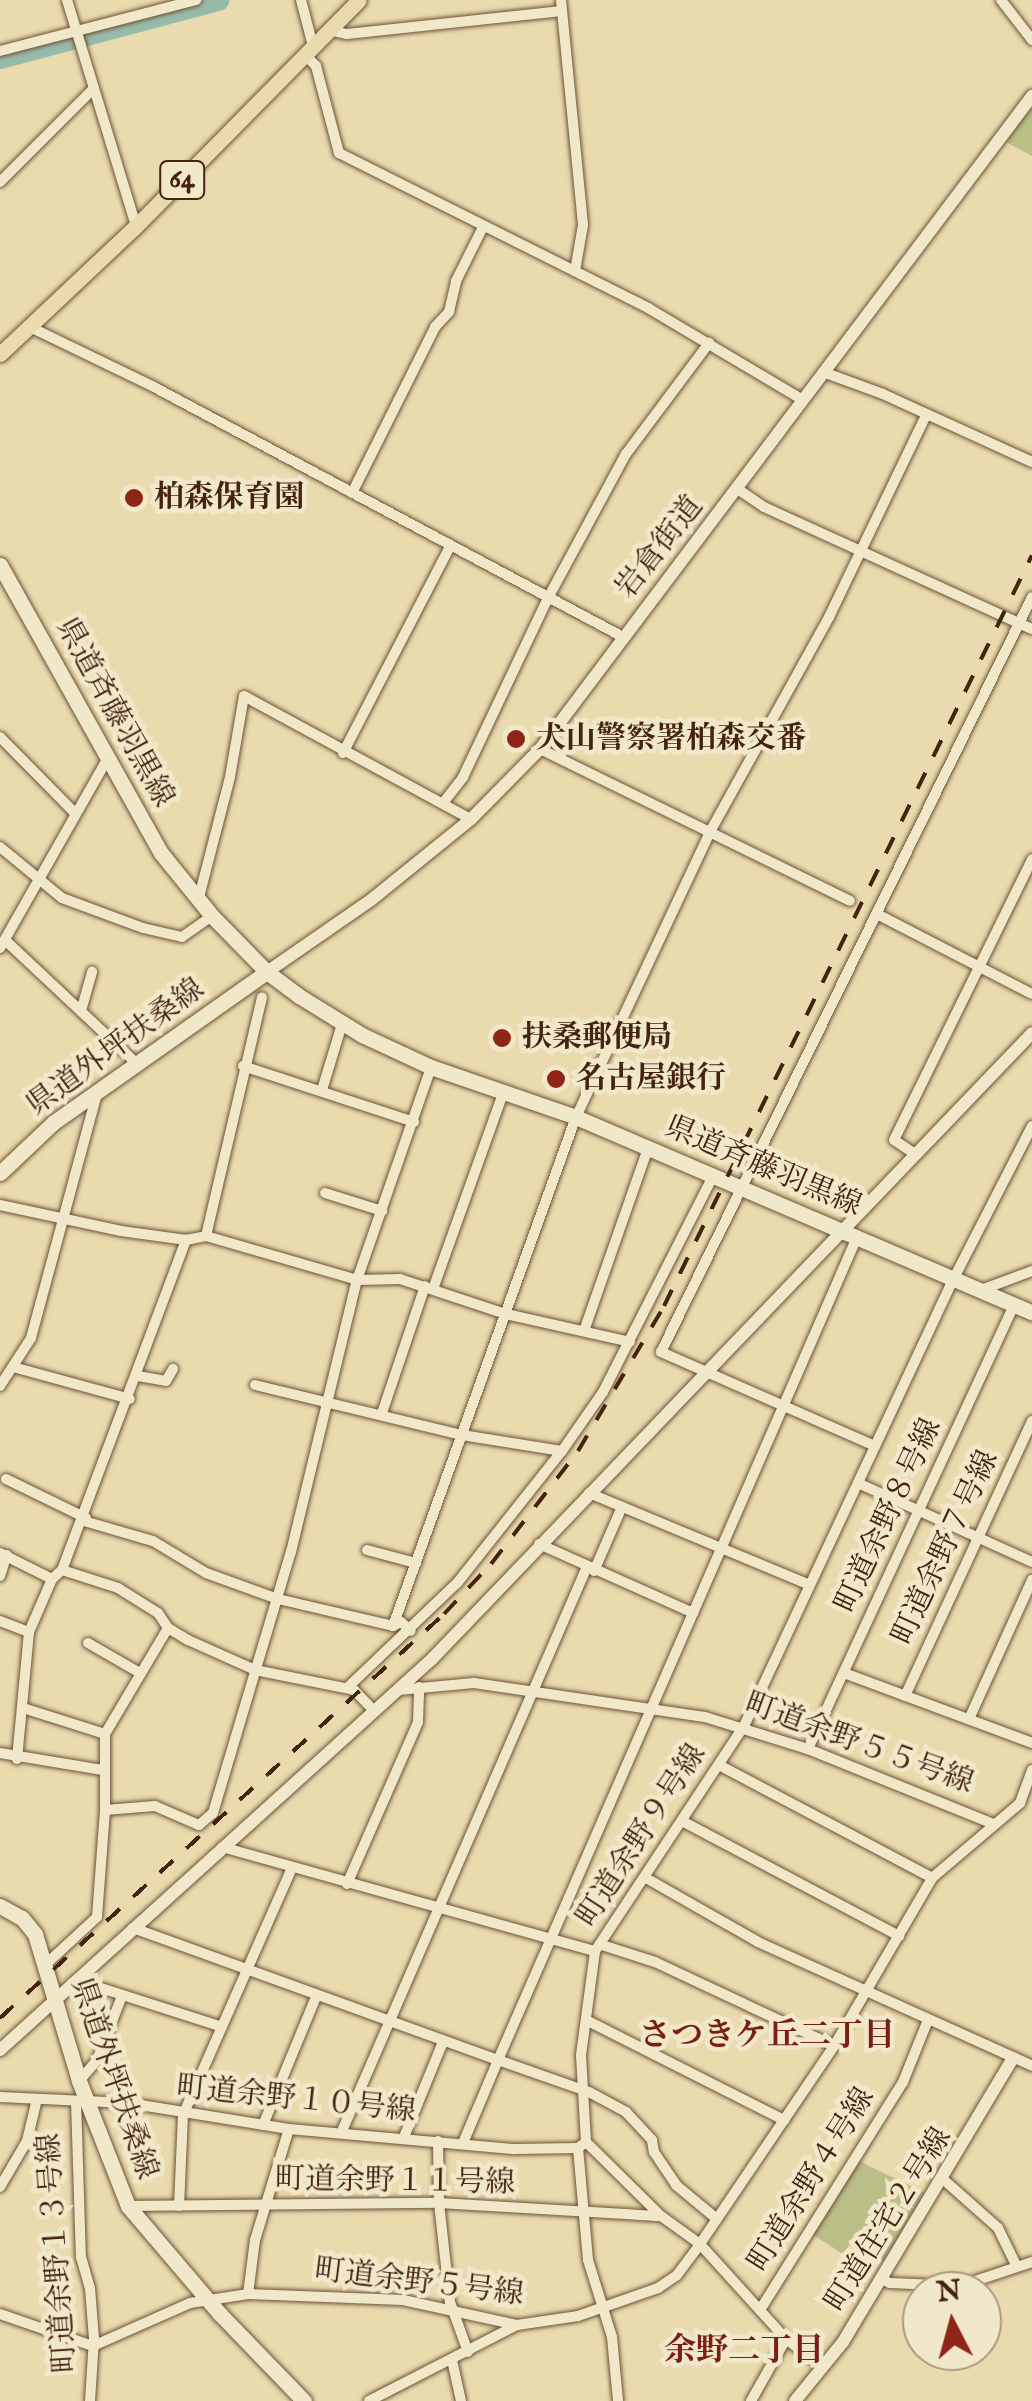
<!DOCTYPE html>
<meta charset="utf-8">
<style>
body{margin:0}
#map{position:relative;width:1032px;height:2401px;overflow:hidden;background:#e9dbad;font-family:"IM FELL English","Noto Serif JP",serif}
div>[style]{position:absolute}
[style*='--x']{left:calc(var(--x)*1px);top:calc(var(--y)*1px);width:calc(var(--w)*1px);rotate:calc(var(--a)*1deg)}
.green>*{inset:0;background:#babf87}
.river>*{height:22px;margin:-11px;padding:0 11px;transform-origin:11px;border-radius:11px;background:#97bbab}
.roads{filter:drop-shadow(0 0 2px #6d5138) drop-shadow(0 0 2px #6d5138)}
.minor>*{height:10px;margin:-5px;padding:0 5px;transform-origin:5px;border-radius:5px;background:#f1e8ca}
.tertiary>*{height:12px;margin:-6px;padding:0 6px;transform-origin:6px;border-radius:6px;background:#f1e8ca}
.secondary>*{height:15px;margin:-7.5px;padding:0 7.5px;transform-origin:7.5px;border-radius:7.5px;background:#f1e8ca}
.primary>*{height:15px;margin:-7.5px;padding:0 7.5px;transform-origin:7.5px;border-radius:7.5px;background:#e9dbad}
.rail>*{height:4px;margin-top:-2px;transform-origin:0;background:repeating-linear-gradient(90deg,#442311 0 18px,transparent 0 36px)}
.dots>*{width:28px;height:28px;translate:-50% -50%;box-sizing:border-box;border:5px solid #f1e8ca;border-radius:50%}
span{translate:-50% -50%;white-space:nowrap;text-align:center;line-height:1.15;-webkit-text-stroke:9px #f1e8ca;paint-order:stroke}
.shield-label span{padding:2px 8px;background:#f1e8ca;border:2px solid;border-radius:8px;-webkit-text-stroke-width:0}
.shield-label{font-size:28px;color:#442311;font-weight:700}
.poi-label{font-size:30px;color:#442311;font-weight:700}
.left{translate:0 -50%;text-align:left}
.street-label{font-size:30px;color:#442311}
.neighbourhood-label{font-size:32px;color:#7a1f14;font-weight:700}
.north{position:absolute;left:902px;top:2271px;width:100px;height:100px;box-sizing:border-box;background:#f1e8ca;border:2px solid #ac9980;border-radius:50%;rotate:354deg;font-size:28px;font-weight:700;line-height:40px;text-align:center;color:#442311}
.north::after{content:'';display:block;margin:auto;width:35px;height:45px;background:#8f2418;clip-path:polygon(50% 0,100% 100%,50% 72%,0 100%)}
</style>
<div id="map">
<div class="green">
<i style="clip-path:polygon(1032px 107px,1032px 156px,1006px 142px)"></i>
<i style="clip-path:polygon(859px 2161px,925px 2193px,884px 2261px,851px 2242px,843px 2254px,812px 2234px)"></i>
</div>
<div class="river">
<i style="--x:0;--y:58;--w:226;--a:-14.9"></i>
</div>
<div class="roads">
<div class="minor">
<i style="--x:67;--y:0;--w:236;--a:73"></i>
<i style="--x:301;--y:0;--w:48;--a:75.4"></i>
<i style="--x:561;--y:0;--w:226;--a:84.4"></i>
<i style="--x:583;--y:225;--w:47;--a:99.9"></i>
<i style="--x:1001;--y:0;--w:51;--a:52.2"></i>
<i style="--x:329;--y:30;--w:18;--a:13"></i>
<i style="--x:347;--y:34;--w:216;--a:-6.1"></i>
<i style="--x:0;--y:51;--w:203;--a:-14.6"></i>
<i style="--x:305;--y:55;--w:16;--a:45"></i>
<i style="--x:316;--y:66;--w:90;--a:75.2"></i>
<i style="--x:339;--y:153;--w:346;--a:26.6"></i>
<i style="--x:648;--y:308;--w:178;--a:30.7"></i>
<i style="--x:0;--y:182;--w:132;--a:-45"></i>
<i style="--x:30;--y:327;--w:138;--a:25.8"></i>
<i style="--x:154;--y:387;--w:531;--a:28.06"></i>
<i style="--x:823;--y:372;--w:64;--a:20.1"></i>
<i style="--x:883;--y:394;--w:164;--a:24.5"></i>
<i style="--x:739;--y:490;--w:30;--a:34"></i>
<i style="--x:764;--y:507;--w:294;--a:24.5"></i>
<i style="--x:352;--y:493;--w:186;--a:-63.4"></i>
<i style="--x:435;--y:327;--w:21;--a:-47"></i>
<i style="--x:449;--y:312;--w:32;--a:-77"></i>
<i style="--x:456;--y:281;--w:60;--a:-63.4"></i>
<i style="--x:0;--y:737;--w:107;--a:45.4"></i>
<i style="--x:540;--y:749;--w:345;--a:26.1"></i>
<i style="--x:343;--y:753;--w:234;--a:-62.6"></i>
<i style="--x:443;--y:803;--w:33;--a:-52"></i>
<i style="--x:463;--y:777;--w:198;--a:-64.6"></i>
<i style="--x:548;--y:598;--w:164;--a:-61.6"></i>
<i style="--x:626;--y:454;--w:139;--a:-53.2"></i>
<i style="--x:0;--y:847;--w:80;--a:39.4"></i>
<i style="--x:62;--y:898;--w:86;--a:20.3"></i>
<i style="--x:143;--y:928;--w:40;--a:13"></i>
<i style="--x:182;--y:937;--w:37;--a:-35"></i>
<i style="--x:198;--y:901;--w:128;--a:-75.5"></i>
<i style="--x:230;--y:777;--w:82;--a:-80.2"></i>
<i style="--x:244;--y:696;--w:258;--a:28.5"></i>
<i style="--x:877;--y:914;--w:174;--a:27.3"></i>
<i style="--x:5;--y:940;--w:180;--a:43.2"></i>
<i style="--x:0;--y:948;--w:219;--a:-60.4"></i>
<i style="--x:81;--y:1011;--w:41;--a:-74.2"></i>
<i style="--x:243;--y:1066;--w:180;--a:18.1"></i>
<i style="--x:322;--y:1090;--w:69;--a:-73.1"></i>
<i style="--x:915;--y:1154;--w:25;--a:-146"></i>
<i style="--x:894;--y:1140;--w:313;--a:-63.8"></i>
<i style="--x:325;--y:1193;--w:60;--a:17.5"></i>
<i style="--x:0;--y:1205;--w:124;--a:12.1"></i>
<i style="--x:121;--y:1231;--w:66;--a:7.9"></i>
<i style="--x:186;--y:1240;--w:20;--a:-11"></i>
<i style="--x:206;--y:1236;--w:157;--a:16.2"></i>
<i style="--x:357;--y:1280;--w:43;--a:-1.3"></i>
<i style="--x:400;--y:1279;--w:112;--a:18.3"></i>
<i style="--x:506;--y:1314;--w:127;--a:12.7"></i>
<i style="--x:206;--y:1236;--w:245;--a:-76.8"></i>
<i style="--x:433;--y:1289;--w:207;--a:-70.3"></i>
<i style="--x:981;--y:1290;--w:54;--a:-20.4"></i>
<i style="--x:584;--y:1331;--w:194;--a:-70.7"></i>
<i style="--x:13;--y:1367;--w:121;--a:15.3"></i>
<i style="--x:138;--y:1376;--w:28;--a:10"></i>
<i style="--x:166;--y:1381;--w:14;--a:-60"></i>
<i style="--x:255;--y:1385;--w:213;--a:13.6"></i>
<i style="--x:462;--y:1435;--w:101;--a:9.1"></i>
<i style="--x:562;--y:1451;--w:72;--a:-55.2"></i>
<i style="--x:603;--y:1392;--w:242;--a:-63"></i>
<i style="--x:0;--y:1386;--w:57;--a:-57.1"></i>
<i style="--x:31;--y:1338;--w:257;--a:-74.9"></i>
<i style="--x:382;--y:1413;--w:134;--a:-71.3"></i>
<i style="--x:875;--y:1446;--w:234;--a:-156.3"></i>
<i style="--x:661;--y:1352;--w:841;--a:-63.83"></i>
<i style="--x:6;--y:1479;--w:89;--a:26"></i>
<i style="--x:858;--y:1483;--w:191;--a:24.4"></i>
<i style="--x:589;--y:1493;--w:239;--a:22.6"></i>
<i style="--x:84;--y:1521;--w:72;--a:16.2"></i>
<i style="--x:153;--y:1541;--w:62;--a:31.1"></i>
<i style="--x:206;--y:1573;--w:77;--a:19.9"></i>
<i style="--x:278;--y:1599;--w:118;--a:13.2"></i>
<i style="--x:393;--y:1626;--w:9;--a:-27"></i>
<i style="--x:401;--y:1622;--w:13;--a:42"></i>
<i style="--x:539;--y:1544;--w:169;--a:24.1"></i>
<i style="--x:367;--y:1550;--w:51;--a:14.9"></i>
<i style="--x:0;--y:1553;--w:58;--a:26.6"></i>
<i style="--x:52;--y:1579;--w:13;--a:-42"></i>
<i style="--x:62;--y:1570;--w:353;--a:-69.4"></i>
<i style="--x:62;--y:1570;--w:59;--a:17.8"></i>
<i style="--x:118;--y:1588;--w:47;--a:32"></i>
<i style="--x:158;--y:1613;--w:18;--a:56"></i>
<i style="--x:168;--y:1628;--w:23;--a:31"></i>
<i style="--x:188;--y:1640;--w:73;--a:24.1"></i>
<i style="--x:255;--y:1670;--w:101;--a:11.4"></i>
<i style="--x:354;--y:1690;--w:29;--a:46"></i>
<i style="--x:594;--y:1571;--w:70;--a:-66.4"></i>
<i style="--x:0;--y:1576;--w:22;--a:-72"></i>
<i style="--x:0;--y:1621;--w:31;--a:21"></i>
<i style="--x:393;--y:1626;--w:541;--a:-70.23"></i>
<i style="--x:576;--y:1117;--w:317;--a:-64.8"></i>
<i style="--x:711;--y:830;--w:244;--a:-61"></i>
<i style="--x:829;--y:617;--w:224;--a:-64.3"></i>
<i style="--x:88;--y:1643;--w:60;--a:30"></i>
<i style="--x:844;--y:1673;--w:201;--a:20.4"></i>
<i style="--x:347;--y:1688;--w:153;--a:-43.7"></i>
<i style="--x:458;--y:1582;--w:167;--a:-51.6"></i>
<i style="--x:399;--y:1690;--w:75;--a:-5.3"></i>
<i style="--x:474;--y:1683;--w:233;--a:8.4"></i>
<i style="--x:705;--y:1717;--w:108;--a:17.3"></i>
<i style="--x:808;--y:1749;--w:201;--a:22"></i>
<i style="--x:905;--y:1696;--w:303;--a:-65.2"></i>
<i style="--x:23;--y:1708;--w:86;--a:17.6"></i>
<i style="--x:969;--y:1719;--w:153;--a:-65.6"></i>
<i style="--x:808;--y:1749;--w:491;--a:-65.1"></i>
<i style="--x:0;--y:1753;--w:104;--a:9.4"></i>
<i style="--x:17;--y:1759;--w:128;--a:-84.6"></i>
<i style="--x:29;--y:1632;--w:58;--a:-66.5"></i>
<i style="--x:719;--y:1765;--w:241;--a:27.9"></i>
<i style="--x:105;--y:1810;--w:76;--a:-90"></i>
<i style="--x:105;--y:1734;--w:123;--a:-59.3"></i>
<i style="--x:682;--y:1821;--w:246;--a:27.9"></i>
<i style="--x:222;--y:1847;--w:387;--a:15.6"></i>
<i style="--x:646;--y:1878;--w:129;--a:29.7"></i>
<i style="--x:758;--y:1942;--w:301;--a:24.3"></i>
<i style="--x:347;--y:1884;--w:177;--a:-66.3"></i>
<i style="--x:418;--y:1722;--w:35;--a:-88"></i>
<i style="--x:133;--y:1928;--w:388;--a:19.9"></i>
<i style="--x:498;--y:2060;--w:898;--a:-66.43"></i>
<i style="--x:602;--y:1945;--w:56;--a:17.8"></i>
<i style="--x:655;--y:1962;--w:198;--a:25.1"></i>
<i style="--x:45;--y:1965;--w:71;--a:-42.7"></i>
<i style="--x:97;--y:1917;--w:107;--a:-85.7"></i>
<i style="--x:105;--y:1810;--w:50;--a:-4.6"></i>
<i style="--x:155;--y:1806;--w:48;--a:23.4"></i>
<i style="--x:199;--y:1825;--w:18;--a:-41"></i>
<i style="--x:213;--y:1813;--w:272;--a:-73.4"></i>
<i style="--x:291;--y:1552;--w:280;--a:-76.4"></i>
<i style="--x:357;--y:1280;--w:225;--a:-70.8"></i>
<i style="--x:76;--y:1980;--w:153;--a:17.8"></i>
<i style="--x:588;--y:2021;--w:220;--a:26.8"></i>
<i style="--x:79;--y:2081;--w:28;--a:-49"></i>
<i style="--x:97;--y:2060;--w:69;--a:-68.7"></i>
<i style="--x:0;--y:2097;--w:128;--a:2.7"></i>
<i style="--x:128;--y:2103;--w:163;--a:9.2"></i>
<i style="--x:289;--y:2129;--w:227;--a:5.1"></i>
<i style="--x:515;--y:2149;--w:63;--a:-0.9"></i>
<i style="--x:578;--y:2148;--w:10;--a:-37"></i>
<i style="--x:76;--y:2101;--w:156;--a:88.2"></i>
<i style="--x:81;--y:2257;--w:32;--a:74"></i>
<i style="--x:90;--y:2288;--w:51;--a:85.5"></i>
<i style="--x:94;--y:2339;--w:62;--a:93.7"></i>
<i style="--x:263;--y:2125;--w:139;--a:-67.5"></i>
<i style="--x:342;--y:2131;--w:613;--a:-66.53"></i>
<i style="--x:404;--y:2137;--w:103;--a:-67.7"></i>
<i style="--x:438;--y:2141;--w:62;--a:89.1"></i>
<i style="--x:439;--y:2203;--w:100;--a:83.7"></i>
<i style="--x:450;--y:2302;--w:53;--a:70.2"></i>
<i style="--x:463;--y:2143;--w:90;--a:-67.1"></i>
<i style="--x:498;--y:2060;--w:96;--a:19.4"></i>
<i style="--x:589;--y:2092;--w:42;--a:28.4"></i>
<i style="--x:626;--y:2112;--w:38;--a:47"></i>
<i style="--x:652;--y:2140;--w:12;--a:81"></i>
<i style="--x:654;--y:2152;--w:40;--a:56"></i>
<i style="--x:676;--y:2185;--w:53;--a:39.7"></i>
<i style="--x:578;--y:2148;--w:112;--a:84.9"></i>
<i style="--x:588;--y:2260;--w:81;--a:72.7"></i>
<i style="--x:612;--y:2337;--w:64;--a:84.6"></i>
<i style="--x:944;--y:2180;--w:72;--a:41.6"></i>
<i style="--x:998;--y:2228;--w:43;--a:64"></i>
<i style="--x:0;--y:2187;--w:53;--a:-59.6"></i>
<i style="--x:27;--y:2141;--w:43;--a:-76.6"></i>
<i style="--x:128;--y:2206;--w:311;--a:-0.6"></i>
<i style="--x:439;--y:2203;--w:222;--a:3.4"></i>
<i style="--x:179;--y:2206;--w:91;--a:-87.5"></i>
<i style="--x:183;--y:2115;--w:270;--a:-66.2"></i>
<i style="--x:882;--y:2279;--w:9;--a:27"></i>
<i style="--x:890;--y:2283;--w:70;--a:2.5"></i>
<i style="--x:960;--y:2286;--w:76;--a:-18.4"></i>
<i style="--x:248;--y:2294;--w:54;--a:-82.6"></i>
<i style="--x:255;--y:2240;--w:116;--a:-73"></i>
<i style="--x:760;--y:2310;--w:269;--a:-57.9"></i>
<i style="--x:903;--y:2082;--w:67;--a:-68"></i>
<i style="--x:0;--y:2314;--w:98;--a:19"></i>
<i style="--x:93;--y:2346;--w:106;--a:-23.9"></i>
<i style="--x:190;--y:2303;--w:59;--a:-8.8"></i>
<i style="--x:248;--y:2294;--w:155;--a:2.2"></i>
<i style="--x:403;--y:2300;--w:117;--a:12.4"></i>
<i style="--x:517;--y:2325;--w:62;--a:-8.4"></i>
<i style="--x:578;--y:2316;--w:85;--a:-19.3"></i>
<i style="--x:658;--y:2288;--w:23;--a:-34"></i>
<i style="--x:677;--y:2275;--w:39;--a:-53"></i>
<i style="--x:700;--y:2244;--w:239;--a:-55.9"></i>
<i style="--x:834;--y:2046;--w:194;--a:-59.7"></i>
<i style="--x:932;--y:1878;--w:116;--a:-40.4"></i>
<i style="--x:1020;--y:1803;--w:35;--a:-70"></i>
<i style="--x:452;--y:2360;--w:42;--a:77.6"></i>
<i style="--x:823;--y:2367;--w:46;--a:-142.9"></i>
<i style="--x:786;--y:2339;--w:128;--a:-132.2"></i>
<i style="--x:700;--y:2244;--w:48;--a:-144.3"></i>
<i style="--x:661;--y:2216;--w:105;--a:-135.4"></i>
<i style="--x:586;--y:2142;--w:87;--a:-93.3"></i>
<i style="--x:581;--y:2055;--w:105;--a:-82.3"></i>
<i style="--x:595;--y:1951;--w:270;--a:-56.5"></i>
<i style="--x:744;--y:1726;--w:495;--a:-64.9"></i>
<i style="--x:954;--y:1278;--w:171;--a:-62.8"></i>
<i style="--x:369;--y:2401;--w:166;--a:-27.2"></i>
<i style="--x:751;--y:2401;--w:71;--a:-60.6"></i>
</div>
<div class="tertiary">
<i style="--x:267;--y:972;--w:126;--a:-34.7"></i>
<i style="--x:371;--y:900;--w:129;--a:-39"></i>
<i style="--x:471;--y:819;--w:98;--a:-45.4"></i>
<i style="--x:540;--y:749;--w:818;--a:-53"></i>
<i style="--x:0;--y:2050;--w:583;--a:-42.15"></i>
<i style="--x:432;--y:1659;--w:867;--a:-46.21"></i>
<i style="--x:795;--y:2401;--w:76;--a:-50.9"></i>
<i style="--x:843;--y:2342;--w:331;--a:-59.1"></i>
</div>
<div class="secondary">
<i style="--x:0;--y:565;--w:330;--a:60.8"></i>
<i style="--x:161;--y:853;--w:81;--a:51"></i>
<i style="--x:212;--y:916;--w:78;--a:45.5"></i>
<i style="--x:267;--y:972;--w:40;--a:37"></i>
<i style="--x:299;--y:996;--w:74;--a:31.8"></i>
<i style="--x:362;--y:1035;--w:76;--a:24.9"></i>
<i style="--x:431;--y:1067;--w:153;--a:19"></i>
<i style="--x:576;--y:1117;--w:496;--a:23.2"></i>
<i style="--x:0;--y:1173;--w:74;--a:-43.4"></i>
<i style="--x:54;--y:1122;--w:261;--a:-35.2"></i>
<i style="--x:0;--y:1906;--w:25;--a:29"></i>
<i style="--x:22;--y:1918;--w:21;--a:51"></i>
<i style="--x:35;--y:1934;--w:153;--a:73.3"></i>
<i style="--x:79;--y:2081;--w:134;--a:68.6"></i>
<i style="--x:128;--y:2206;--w:142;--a:49.6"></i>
<i style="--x:220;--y:2314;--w:121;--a:46"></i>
</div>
<div class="primary">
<i style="--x:0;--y:354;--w:187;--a:-43.3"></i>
<i style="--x:136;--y:226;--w:317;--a:-45.4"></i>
</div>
</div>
<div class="rail">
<i style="--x:0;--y:2018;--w:600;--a:-42.3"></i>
<i style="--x:444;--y:1614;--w:69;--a:-46.8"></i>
<i style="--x:491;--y:1564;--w:143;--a:-52.4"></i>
<i style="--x:578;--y:1451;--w:169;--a:-59.3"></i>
<i style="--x:664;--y:1306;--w:836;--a:-63.89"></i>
</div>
<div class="dots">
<i style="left:134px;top:498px;background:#8f2418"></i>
<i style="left:516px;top:739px;background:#8f2418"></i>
<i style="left:502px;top:1038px;background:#8f2418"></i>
<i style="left:556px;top:1079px;background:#8f2418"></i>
</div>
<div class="shield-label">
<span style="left:182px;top:180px">64</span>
</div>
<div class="poi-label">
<span class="left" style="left:154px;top:498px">柏森保育園</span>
<span class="left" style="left:536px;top:739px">犬山警察署柏森交番</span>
<span class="left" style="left:522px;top:1038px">扶桑郵便局</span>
<span class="left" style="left:576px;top:1079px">名古屋銀行</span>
</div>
<div class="street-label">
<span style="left:660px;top:548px;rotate:-52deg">岩倉街道</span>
<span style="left:114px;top:713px;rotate:61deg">県道斉藤羽黒線</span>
<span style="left:116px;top:1048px;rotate:-36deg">県道外坪扶桑線</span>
<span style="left:763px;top:1167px;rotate:23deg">県道斉藤羽黒線</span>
<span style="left:889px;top:1516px;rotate:-65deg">町道余野８号線</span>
<span style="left:946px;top:1548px;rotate:-65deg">町道余野７号線</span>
<span style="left:859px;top:1744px;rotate:20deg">町道余野５５号線</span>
<span style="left:642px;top:1836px;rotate:-57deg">町道余野９号線</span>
<span style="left:113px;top:2079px;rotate:71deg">県道外坪扶桑線</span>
<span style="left:296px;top:2100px;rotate:6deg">町道余野１０号線</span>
<span style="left:812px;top:2180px;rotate:-58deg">町道余野４号線</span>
<span style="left:395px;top:2182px;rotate:1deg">町道余野１１号線</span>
<span style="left:889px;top:2220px;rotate:-58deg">町道住宅２号線</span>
<span style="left:58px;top:2253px;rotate:-94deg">町道余野１３号線</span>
<span style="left:419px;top:2283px;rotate:7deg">町道余野５号線</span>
</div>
<div class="neighbourhood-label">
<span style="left:767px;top:2037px">さつきケ丘二丁目</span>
<span style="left:744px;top:2352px">余野二丁目</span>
</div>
<div class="north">N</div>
</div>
